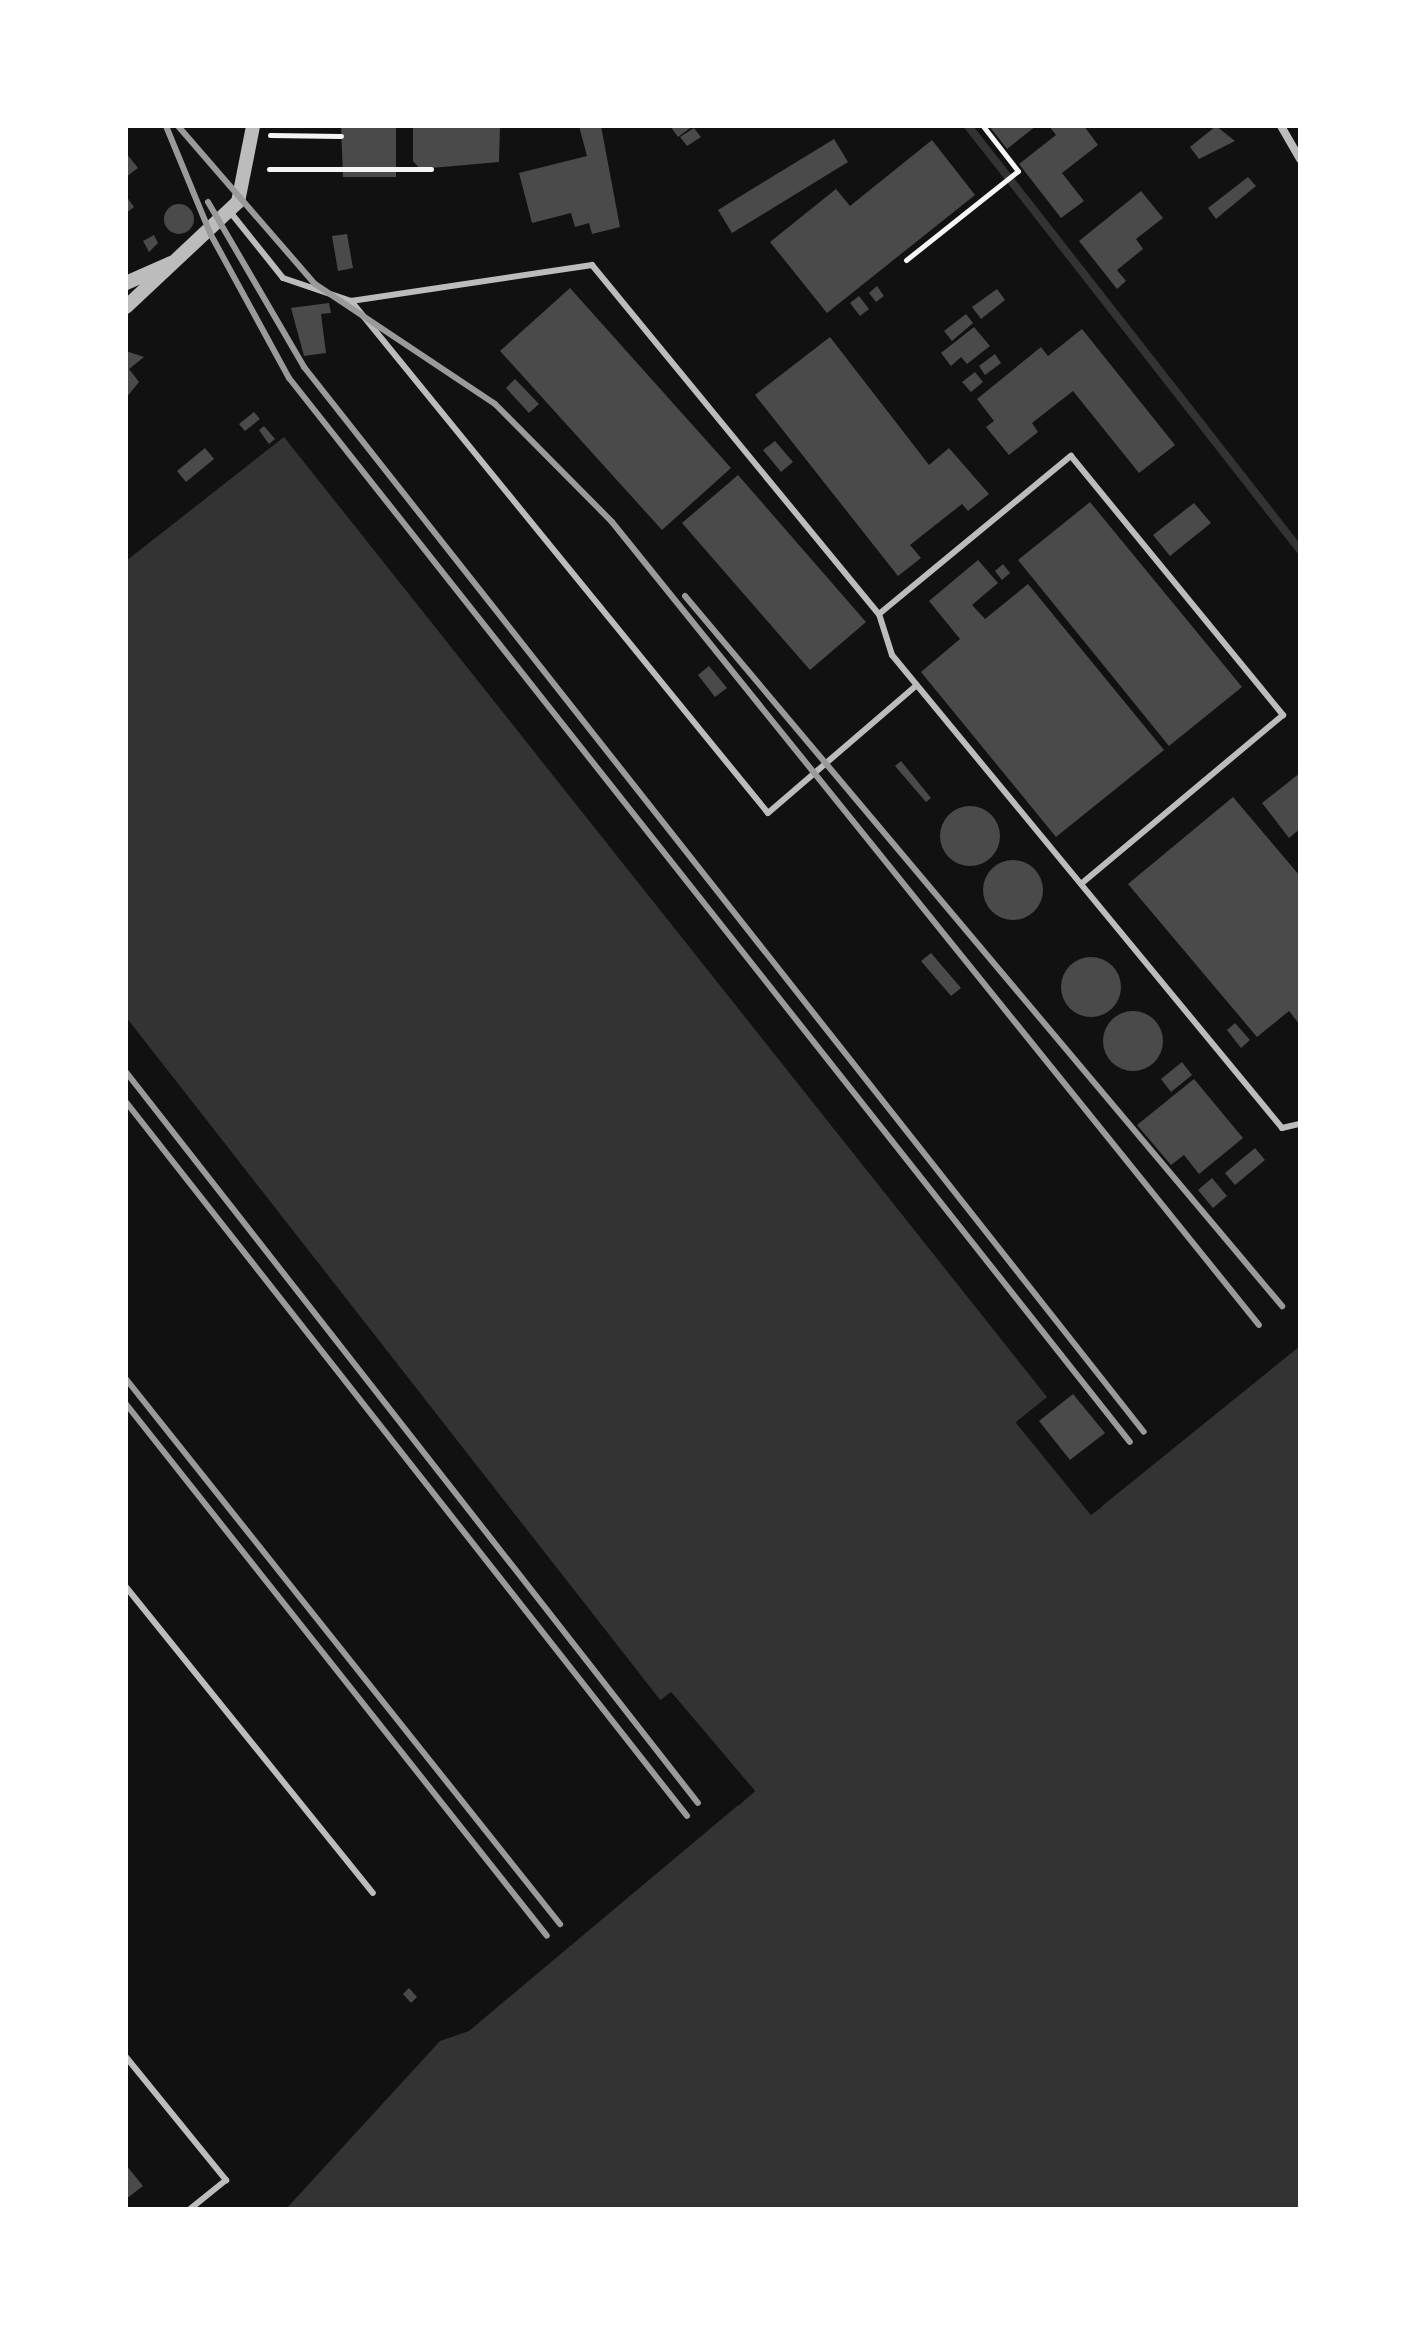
<!DOCTYPE html>
<style>
body{margin:0}
#map{position:relative;width:1426px;height:2335px;overflow:hidden;background:#111;font-family:Overpass,sans-serif}
div>[style]{position:absolute}
[style*='--x']{left:calc(var(--x)*1px);top:calc(var(--y)*1px);width:calc(var(--w)*1px);rotate:calc(var(--a)*1deg)}
.water>*{inset:0;background:#333}
.pier>*{inset:0;background:#111}
.stream>*{height:8px;margin:-4px;padding:0 4px;transform-origin:4px;border-radius:4px;background:#333}
.building>*{inset:0;background:#4a4a4a}
.round{border-radius:50%}
.path>*{height:5px;margin:-2.5px;padding:0 2.5px;transform-origin:2.5px;border-radius:2.5px;background:#f5f5f5}
.service>*{height:6px;margin:-3px;padding:0 3px;transform-origin:3px;border-radius:3px;background:#bcbcbc}
.minor>*{height:8px;margin:-4px;padding:0 4px;transform-origin:4px;border-radius:4px;background:#bcbcbc}
.tertiary>*{height:14px;margin:-7px;padding:0 7px;transform-origin:7px;border-radius:7px;background:#bcbcbc}
.rail>*{height:6px;margin:-3px;padding:0 3px;transform-origin:3px;border-radius:3px;background:#9a9a9a}
span{translate:-50% -50%;white-space:nowrap;text-align:center;line-height:1.15;-webkit-text-stroke:6px #fff;paint-order:stroke}
.frame{position:absolute;inset:0;border:128px solid #fff;pointer-events:none}
</style>
<div id="map">
<div class="water">
<i style="clip-path:polygon(284px 437px,1047px 1397px,1016px 1422px,1091px 1515px,1300px 1346px,1300px 2209px,286px 2209px,440px 2041px,469px 2031px,755px 1791px,671px 1692px,661px 1701px,126px 1017px,126px 561px)"></i>
</div>
<div class="pier">
<i style="clip-path:polygon(1028px 1413px,1021px 1423px,1092px 1509px,1103px 1506px,1091px 1515px,1016px 1423px)"></i>
<i style="clip-path:polygon(671px 1692px,755px 1791px,737px 1807px,750px 1791px,671px 1697px,657px 1703px)"></i>
</div>
<div class="stream">
<i style="--x:968;--y:126;--w:539;--a:51.94"></i>
</div>
<div class="building">
<i style="clip-path:polygon(341px 126px,396px 126px,396px 177px,343px 177px)"></i>
<i style="clip-path:polygon(413px 126px,500px 126px,499px 162px,420px 169px,413px 161px)"></i>
<i style="clip-path:polygon(579px 126px,601px 126px,620px 227px,592px 234px,589px 223px,575px 227px,571px 213px,532px 223px,519px 173px,587px 156px)"></i>
<i style="clip-path:polygon(670px 126px,693px 126px,678px 137px)"></i>
<i style="clip-path:polygon(989px 126px,1036px 126px,1007px 149px)"></i>
<i style="clip-path:polygon(1049px 126px,1084px 126px,1098px 145px,1062px 173px,1084px 201px,1061px 218px,1019px 164px,1056px 135px)"></i>
<i style="clip-path:polygon(1216px 126px,1235px 141px,1199px 159px,1190px 147px)"></i>
<i style="clip-path:polygon(694px 128px,701px 137px,687px 146px,680px 137px)"></i>
<i style="clip-path:polygon(834px 139px,848px 162px,732px 233px,718px 210px)"></i>
<i style="clip-path:polygon(932px 140px,975px 195px,827px 313px,770px 242px,836px 189px,850px 206px)"></i>
<i style="clip-path:polygon(126px 153px,138px 168px,126px 177px)"></i>
<i style="clip-path:polygon(1248px 177px,1256px 186px,1216px 219px,1208px 208px)"></i>
<i style="clip-path:polygon(1141px 191px,1163px 218px,1136px 239px,1143px 249px,1117px 270px,1126px 281px,1117px 289px,1079px 241px)"></i>
<i style="clip-path:polygon(126px 196px,134px 207px,126px 213px)"></i>
<i class="round" style="left:164px;top:204px;width:30px;height:30px"></i>
<i style="clip-path:polygon(347px 234px,353px 268px,338px 271px,332px 236px)"></i>
<i style="clip-path:polygon(154px 235px,158px 243px,149px 252px,143px 241px)"></i>
<i style="clip-path:polygon(877px 286px,884px 296px,876px 302px,869px 293px)"></i>
<i style="clip-path:polygon(570px 288px,731px 468px,662px 530px,500px 351px)"></i>
<i style="clip-path:polygon(997px 289px,1005px 300px,981px 319px,972px 307px)"></i>
<i style="clip-path:polygon(859px 296px,869px 309px,860px 316px,850px 303px)"></i>
<i style="clip-path:polygon(329px 303px,331px 313px,321px 314px,326px 353px,304px 356px,291px 308px)"></i>
<i style="clip-path:polygon(966px 314px,973px 323px,952px 341px,944px 331px)"></i>
<i style="clip-path:polygon(974px 327px,990px 346px,967px 364px,961px 357px,951px 366px,941px 353px)"></i>
<i style="clip-path:polygon(1082px 329px,1175px 445px,1139px 473px,1073px 391px,1032px 423px,1038px 432px,1009px 455px,986px 427px,994px 421px,977px 399px,1041px 347px,1048px 356px)"></i>
<i style="clip-path:polygon(830px 337px,929px 465px,949px 448px,989px 494px,968px 511px,962px 504px,910px 545px,921px 558px,898px 576px,755px 395px)"></i>
<i style="clip-path:polygon(126px 351px,144px 357px,129px 369px,139px 382px,126px 398px)"></i>
<i style="clip-path:polygon(995px 354px,1001px 363px,985px 375px,979px 366px)"></i>
<i style="clip-path:polygon(975px 372px,983px 382px,971px 392px,962px 382px)"></i>
<i style="clip-path:polygon(515px 379px,539px 404px,529px 413px,506px 388px)"></i>
<i style="clip-path:polygon(254px 412px,260px 419px,245px 431px,239px 424px)"></i>
<i style="clip-path:polygon(264px 426px,275px 439px,269px 444px,259px 430px)"></i>
<i style="clip-path:polygon(775px 441px,793px 462px,781px 472px,763px 450px)"></i>
<i style="clip-path:polygon(205px 448px,214px 459px,186px 482px,177px 471px)"></i>
<i style="clip-path:polygon(738px 475px,866px 622px,810px 670px,682px 523px)"></i>
<i style="clip-path:polygon(1090px 502px,1242px 687px,1169px 746px,1018px 560px)"></i>
<i style="clip-path:polygon(1194px 503px,1211px 523px,1170px 556px,1153px 535px)"></i>
<i style="clip-path:polygon(978px 560px,998px 583px,972px 605px,985px 619px,1028px 584px,1164px 750px,1056px 837px,921px 672px,960px 639px,929px 601px)"></i>
<i style="clip-path:polygon(1003px 564px,1010px 573px,1002px 580px,995px 571px)"></i>
<i style="clip-path:polygon(709px 666px,727px 688px,715px 697px,698px 675px)"></i>
<i style="clip-path:polygon(901px 761px,931px 798px,926px 802px,895px 766px)"></i>
<i style="clip-path:polygon(1300px 773px,1300px 829px,1289px 838px,1262px 803px)"></i>
<i style="clip-path:polygon(1233px 797px,1300px 876px,1300px 1025px,1289px 1011px,1257px 1037px,1128px 884px)"></i>
<i class="round" style="left:940px;top:806px;width:60px;height:60px"></i>
<i class="round" style="left:983px;top:860px;width:60px;height:60px"></i>
<i style="clip-path:polygon(931px 953px,961px 988px,951px 996px,921px 961px)"></i>
<i class="round" style="left:1061px;top:957px;width:60px;height:60px"></i>
<i class="round" style="left:1103px;top:1011px;width:60px;height:60px"></i>
<i style="clip-path:polygon(1235px 1023px,1250px 1040px,1241px 1048px,1227px 1030px)"></i>
<i style="clip-path:polygon(1182px 1062px,1192px 1075px,1171px 1092px,1161px 1079px)"></i>
<i style="clip-path:polygon(1194px 1079px,1243px 1138px,1199px 1174px,1184px 1155px,1171px 1165px,1137px 1125px)"></i>
<i style="clip-path:polygon(1255px 1148px,1265px 1160px,1235px 1185px,1225px 1173px)"></i>
<i style="clip-path:polygon(1212px 1178px,1227px 1196px,1213px 1208px,1198px 1190px)"></i>
<i style="clip-path:polygon(1073px 1394px,1105px 1433px,1070px 1460px,1039px 1421px)"></i>
<i style="clip-path:polygon(409px 1988px,417px 1997px,411px 2003px,403px 1994px)"></i>
<i style="clip-path:polygon(126px 2165px,143px 2186px,126px 2199px)"></i>
</div>
<div class="path">
<i style="--x:270;--y:135;--w:71;--a:0.8"></i>
<i style="--x:269;--y:169;--w:162;--a:0"></i>
<i style="--x:906;--y:260;--w:143;--a:-38.5"></i>
<i style="--x:1018;--y:171;--w:57;--a:-127.9"></i>
</div>
<div class="service">
<i style="--x:231;--y:213;--w:83;--a:51.3"></i>
<i style="--x:283;--y:278;--w:72;--a:18.7"></i>
<i style="--x:351;--y:301;--w:244;--a:-8.5"></i>
<i style="--x:592;--y:265;--w:452;--a:50.6"></i>
<i style="--x:879;--y:614;--w:43;--a:72.4"></i>
<i style="--x:892;--y:655;--w:613;--a:50.49"></i>
<i style="--x:1282;--y:1128;--w:18;--a:-13"></i>
<i style="--x:351;--y:301;--w:660;--a:50.84"></i>
<i style="--x:768;--y:813;--w:196;--a:-40.7"></i>
<i style="--x:879;--y:614;--w:249;--a:-39.5"></i>
<i style="--x:1071;--y:456;--w:335;--a:50.7"></i>
<i style="--x:1283;--y:715;--w:263;--a:140.1"></i>
<i style="--x:126;--y:1587;--w:393;--a:51.1"></i>
<i style="--x:126;--y:2057;--w:159;--a:50.9"></i>
<i style="--x:226;--y:2180;--w:46;--a:141.1"></i>
</div>
<div class="minor">
<i style="--x:1281;--y:126;--w:38;--a:60"></i>
</div>
<div class="tertiary">
<i style="--x:126;--y:283;--w:49;--a:-24"></i>
<i style="--x:126;--y:307;--w:154;--a:-43.2"></i>
<i style="--x:238;--y:202;--w:77;--a:-78.8"></i>
</div>
<div class="rail">
<i style="--x:166;--y:126;--w:118;--a:67.6"></i>
<i style="--x:211;--y:235;--w:163;--a:61.4"></i>
<i style="--x:289;--y:378;--w:1356;--a:51.68"></i>
<i style="--x:178;--y:126;--w:209;--a:49.1"></i>
<i style="--x:315;--y:284;--w:216;--a:33.7"></i>
<i style="--x:495;--y:404;--w:166;--a:45.2"></i>
<i style="--x:612;--y:522;--w:1031;--a:51.14"></i>
<i style="--x:208;--y:202;--w:191;--a:59.8"></i>
<i style="--x:304;--y:367;--w:1356;--a:51.74"></i>
<i style="--x:685;--y:596;--w:928;--a:49.94"></i>
<i style="--x:126;--y:1072;--w:928;--a:51.96"></i>
<i style="--x:126;--y:1102;--w:908;--a:51.84"></i>
<i style="--x:126;--y:1379;--w:697;--a:51.47"></i>
<i style="--x:126;--y:1404;--w:678;--a:51.64"></i>
</div>
<div class="frame"></div>
</div>
